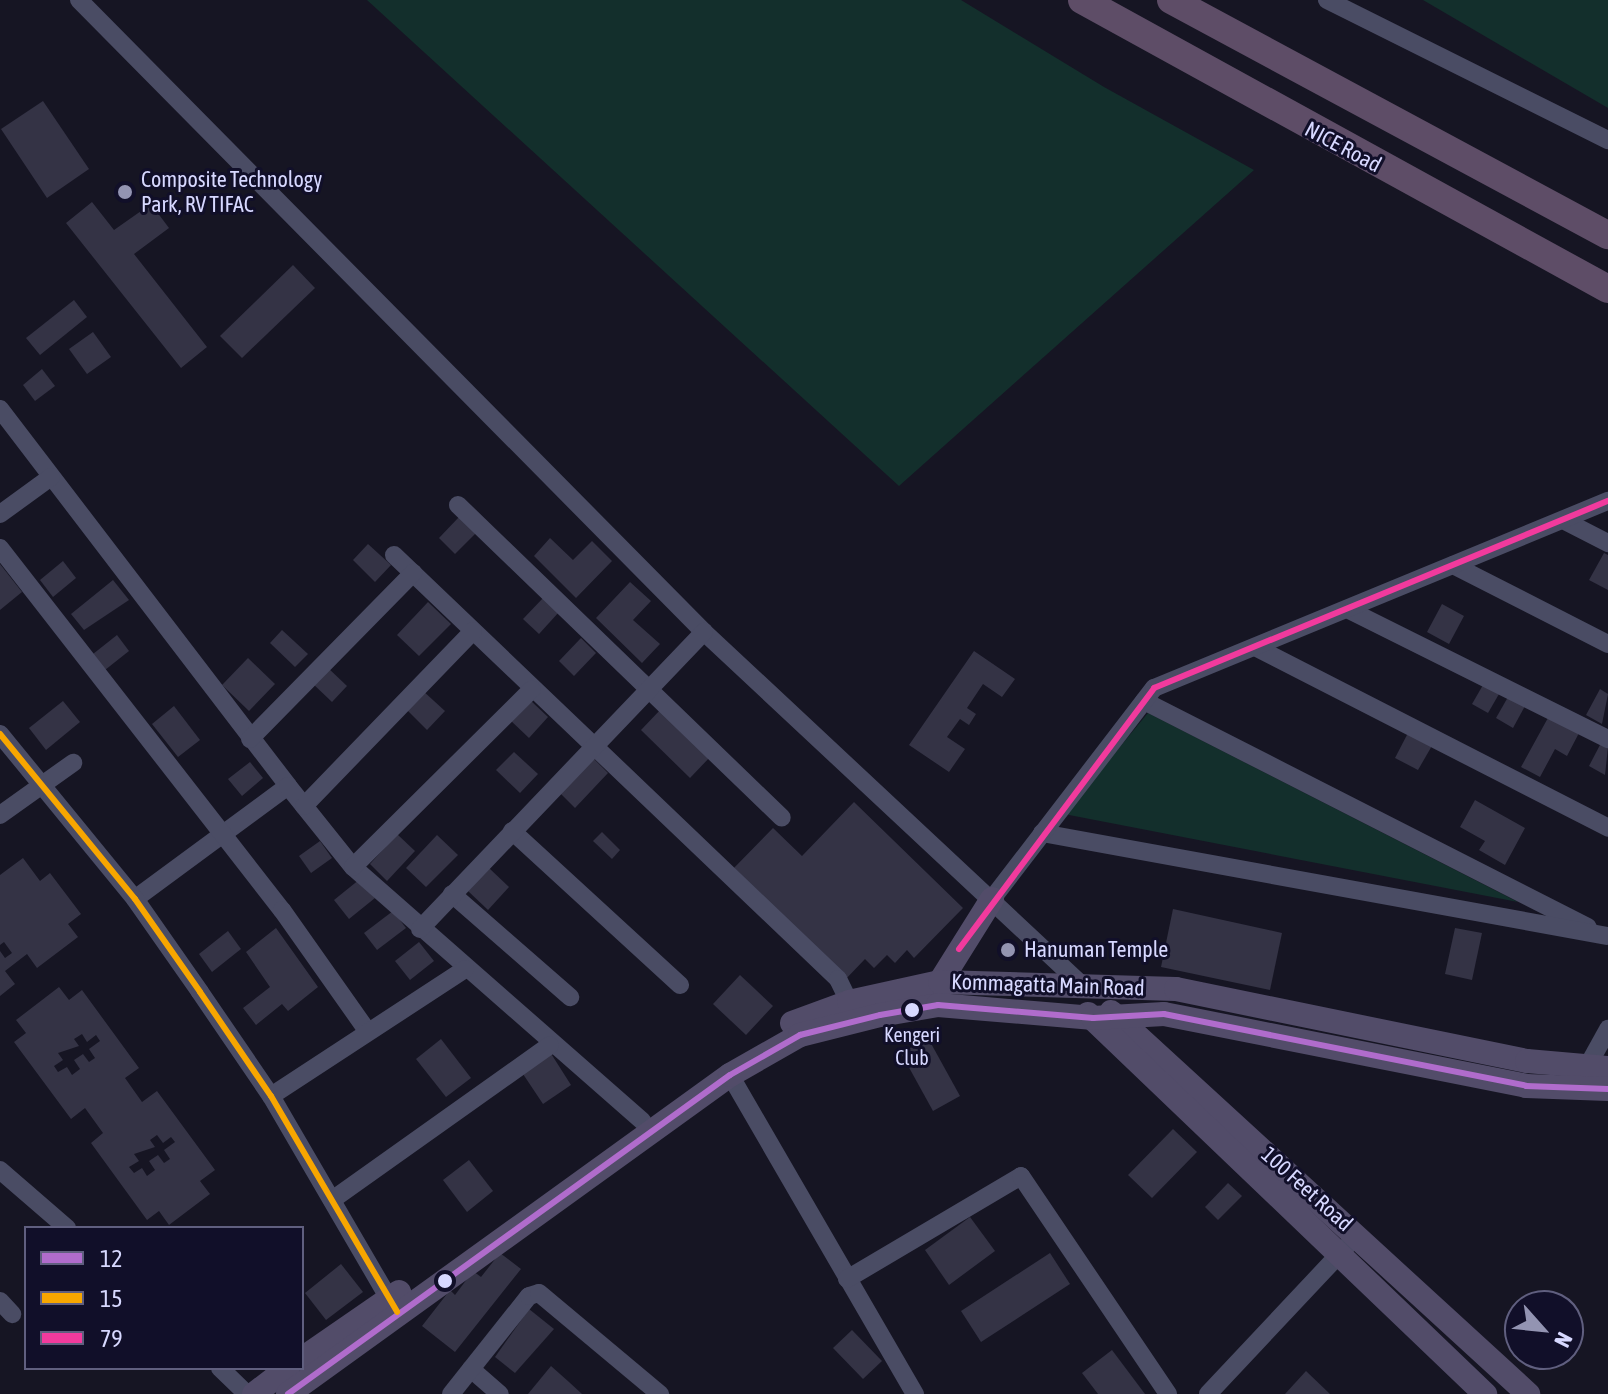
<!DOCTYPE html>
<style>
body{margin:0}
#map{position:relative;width:1608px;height:1394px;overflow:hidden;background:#161523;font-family:"Asap Condensed",sans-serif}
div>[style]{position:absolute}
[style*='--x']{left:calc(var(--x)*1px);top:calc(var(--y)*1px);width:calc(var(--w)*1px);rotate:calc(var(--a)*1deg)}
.green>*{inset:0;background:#132f2c}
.building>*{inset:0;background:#343345}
.minor>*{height:18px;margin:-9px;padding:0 9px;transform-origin:9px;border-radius:9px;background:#4a4c64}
.major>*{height:24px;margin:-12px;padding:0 12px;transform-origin:12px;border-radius:12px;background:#524c69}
.highway>*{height:28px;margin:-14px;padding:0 14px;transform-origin:14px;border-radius:14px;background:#5e4d67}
.bus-1>*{height:6px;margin:-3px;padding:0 3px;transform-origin:3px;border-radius:3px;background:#b06ccc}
.bus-2>*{height:6px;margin:-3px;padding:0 3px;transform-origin:3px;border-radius:3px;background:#f7a600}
.bus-3>*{height:6px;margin:-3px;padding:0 3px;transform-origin:3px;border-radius:3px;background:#f13a9d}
.dots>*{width:22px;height:22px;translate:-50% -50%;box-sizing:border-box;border:4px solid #110f29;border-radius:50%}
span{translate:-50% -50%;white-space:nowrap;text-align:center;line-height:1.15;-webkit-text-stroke:6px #110f29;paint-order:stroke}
.bus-label{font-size:20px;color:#d7d8ff}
.street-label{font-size:22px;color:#d7d8ff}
.poi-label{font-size:22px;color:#d7d8ff}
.left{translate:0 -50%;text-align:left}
.legend{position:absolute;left:24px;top:1226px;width:280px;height:144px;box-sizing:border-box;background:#110f29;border:2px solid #605f7f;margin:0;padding:10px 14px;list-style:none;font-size:24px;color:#d7d8ff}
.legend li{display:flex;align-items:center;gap:16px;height:40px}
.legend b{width:40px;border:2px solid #605f7f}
.north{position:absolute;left:1504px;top:1290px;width:80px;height:80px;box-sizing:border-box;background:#110f29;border:2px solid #605f7f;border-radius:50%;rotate:117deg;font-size:22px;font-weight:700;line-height:32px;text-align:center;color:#d7d8ff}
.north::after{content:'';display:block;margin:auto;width:28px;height:36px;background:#9394b2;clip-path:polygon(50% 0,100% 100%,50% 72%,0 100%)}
</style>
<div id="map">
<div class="green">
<i style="clip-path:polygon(367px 0,961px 0,1104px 87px,1254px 170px,899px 486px)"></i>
<i style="clip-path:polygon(1423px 0,1608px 0,1608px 108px)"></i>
<i style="clip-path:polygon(1148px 713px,1518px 902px,1064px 814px)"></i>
</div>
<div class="building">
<i style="clip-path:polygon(43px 101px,89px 169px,47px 198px,1px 129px)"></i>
<i style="clip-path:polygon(92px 202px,114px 230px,151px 204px,169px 228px,134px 254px,207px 347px,181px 368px,66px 223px)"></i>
<i style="clip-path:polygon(293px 265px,315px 288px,242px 358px,220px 336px)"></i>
<i style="clip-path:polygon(74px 300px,87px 317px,40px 355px,26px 338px)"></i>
<i style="clip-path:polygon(93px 332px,111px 357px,87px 374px,69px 349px)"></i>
<i style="clip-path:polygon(42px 369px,55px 386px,35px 401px,23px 385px)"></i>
<i style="clip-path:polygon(459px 517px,476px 533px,455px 554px,439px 538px)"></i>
<i style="clip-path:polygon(550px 538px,573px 560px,592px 541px,612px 561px,576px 598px,534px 556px)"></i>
<i style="clip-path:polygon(368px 544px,391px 565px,375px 582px,353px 560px)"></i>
<i style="clip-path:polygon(1604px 553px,1608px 555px,1608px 590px,1589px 580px)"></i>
<i style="clip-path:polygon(63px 561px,76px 578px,53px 597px,40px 580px)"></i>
<i style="clip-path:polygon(0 564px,22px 592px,0 610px)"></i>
<i style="clip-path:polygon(113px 580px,129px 600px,84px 630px,71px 614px)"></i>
<i style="clip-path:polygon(630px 582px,651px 601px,633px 620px,660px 644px,642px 663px,596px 618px)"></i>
<i style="clip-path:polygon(544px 597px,559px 612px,539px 634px,523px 619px)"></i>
<i style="clip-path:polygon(428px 602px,451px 624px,419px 656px,397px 635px)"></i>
<i style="clip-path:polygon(1442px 604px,1464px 616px,1449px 644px,1427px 632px)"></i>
<i style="clip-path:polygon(282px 630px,308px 654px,295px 667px,270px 643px)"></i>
<i style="clip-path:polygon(117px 635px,129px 651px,105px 670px,93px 654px)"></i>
<i style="clip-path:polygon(581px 638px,596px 653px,574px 676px,559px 661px)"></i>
<i style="clip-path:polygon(974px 651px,1015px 679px,1002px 697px,983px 684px,967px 708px,976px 714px,969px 725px,960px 719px,947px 737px,965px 749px,949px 772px,909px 745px)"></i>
<i style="clip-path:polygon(248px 658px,275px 684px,249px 711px,222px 685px)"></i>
<i style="clip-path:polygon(326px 666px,347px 686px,332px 702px,311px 682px)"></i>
<i style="clip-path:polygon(1483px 685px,1499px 694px,1488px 713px,1472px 704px)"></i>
<i style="clip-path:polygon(1600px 689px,1608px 694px,1602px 724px,1586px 715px)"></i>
<i style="clip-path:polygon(422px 690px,445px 711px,427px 730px,405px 708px)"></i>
<i style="clip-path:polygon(1508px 697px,1525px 706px,1513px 728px,1496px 718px)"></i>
<i style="clip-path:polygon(529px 699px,548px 717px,529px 738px,509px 719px)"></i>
<i style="clip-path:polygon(63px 701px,80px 722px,46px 750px,29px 728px)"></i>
<i style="clip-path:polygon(174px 706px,200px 740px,178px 757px,152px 724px)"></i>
<i style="clip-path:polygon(662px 708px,711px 756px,690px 778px,641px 730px)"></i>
<i style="clip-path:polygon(1549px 716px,1579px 733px,1567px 756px,1555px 749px,1540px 777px,1521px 767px)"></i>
<i style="clip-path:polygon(1409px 731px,1433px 744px,1418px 770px,1395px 758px)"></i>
<i style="clip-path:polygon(1601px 743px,1608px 747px,1605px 775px,1589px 766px)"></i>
<i style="clip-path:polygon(514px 752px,538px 774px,520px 793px,496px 770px)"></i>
<i style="clip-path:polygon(589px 754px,608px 773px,575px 808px,556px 789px)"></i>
<i style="clip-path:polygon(250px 762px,263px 778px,242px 796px,228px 779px)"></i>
<i style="clip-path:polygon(1475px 800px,1525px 828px,1505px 865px,1479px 850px,1485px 841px,1460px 827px)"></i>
<i style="clip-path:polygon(854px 802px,963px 908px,914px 958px,907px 950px,895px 963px,887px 955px,874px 968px,865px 959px,843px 982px,731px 871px,773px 828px,802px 856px)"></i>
<i style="clip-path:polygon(602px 832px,620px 850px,612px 859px,593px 841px)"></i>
<i style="clip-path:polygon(397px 834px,415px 851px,387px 881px,370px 864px)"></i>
<i style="clip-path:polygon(437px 835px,458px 855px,426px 887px,406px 868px)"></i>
<i style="clip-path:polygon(320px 841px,332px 858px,311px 873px,299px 856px)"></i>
<i style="clip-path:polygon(23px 858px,40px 881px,50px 873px,81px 914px,68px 924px,78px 937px,37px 968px,27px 954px,5px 971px,15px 984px,0 996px,0 951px,5px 958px,12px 953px,4px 942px,0 945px,0 875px)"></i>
<i style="clip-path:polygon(489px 868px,509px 887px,488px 910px,468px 891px)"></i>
<i style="clip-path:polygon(360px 879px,375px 898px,349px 919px,334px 900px)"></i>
<i style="clip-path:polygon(1173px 909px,1282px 933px,1270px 990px,1161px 967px)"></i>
<i style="clip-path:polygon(393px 911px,406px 928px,377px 950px,364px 933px)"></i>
<i style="clip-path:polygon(276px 928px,318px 987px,288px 1011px,282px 1004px,256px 1025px,243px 1008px,270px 987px,246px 952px)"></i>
<i style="clip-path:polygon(1455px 928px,1482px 933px,1472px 980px,1445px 974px)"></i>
<i style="clip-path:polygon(228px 931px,241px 949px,212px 972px,199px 954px)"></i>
<i style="clip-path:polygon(419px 942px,434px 961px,410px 980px,395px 961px)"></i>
<i style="clip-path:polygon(740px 975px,773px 1006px,746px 1035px,713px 1004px)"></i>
<i style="clip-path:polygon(evenodd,59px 987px,69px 1000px,82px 990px,139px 1068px,125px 1078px,142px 1102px,157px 1091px,215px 1170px,200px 1181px,210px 1194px,169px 1225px,159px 1211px,147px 1220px,91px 1143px,103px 1133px,85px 1108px,71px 1119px,14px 1042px,26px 1033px,16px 1020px,59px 987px,82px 1034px,87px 1042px,96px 1035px,100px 1041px,89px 1049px,95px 1058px,89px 1062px,83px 1054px,74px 1060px,80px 1069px,72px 1075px,67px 1067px,58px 1072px,54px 1066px,63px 1060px,58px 1053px,79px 1046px,74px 1039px,82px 1034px,59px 987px,157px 1135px,163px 1143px,171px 1137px,175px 1142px,164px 1150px,170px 1159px,164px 1163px,158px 1155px,149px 1161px,155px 1170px,147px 1176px,142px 1168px,134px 1173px,129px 1167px,139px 1161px,134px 1154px,155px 1147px,150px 1140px,157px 1135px)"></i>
<i style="clip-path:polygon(928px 1038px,960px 1096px,933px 1111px,901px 1053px)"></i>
<i style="clip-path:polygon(441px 1039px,471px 1078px,446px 1097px,416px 1059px)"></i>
<i style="clip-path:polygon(550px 1052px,571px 1085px,543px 1104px,521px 1071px)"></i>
<i style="clip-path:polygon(1173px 1129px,1197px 1152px,1152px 1198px,1128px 1175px)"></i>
<i style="clip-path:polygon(469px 1160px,493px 1191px,467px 1212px,443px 1180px)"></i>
<i style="clip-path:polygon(1228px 1183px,1242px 1196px,1218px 1220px,1205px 1207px)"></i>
<i style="clip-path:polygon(970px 1217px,995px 1251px,949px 1285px,925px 1250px)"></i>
<i style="clip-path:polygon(500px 1253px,521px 1269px,455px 1352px,422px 1326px,450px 1290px,455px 1295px,473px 1271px,481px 1277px)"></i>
<i style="clip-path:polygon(1050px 1253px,1070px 1284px,981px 1342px,961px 1311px)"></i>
<i style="clip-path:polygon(341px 1264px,363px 1292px,326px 1320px,305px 1293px)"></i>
<i style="clip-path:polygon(529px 1309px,554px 1329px,515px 1373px,495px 1357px)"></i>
<i style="clip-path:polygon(852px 1330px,882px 1361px,863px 1379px,833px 1348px)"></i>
<i style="clip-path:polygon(1112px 1350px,1145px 1394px,1098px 1394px,1082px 1373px)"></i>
<i style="clip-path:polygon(551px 1366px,569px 1382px,582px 1394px,528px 1394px)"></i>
<i style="clip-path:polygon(1306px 1371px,1330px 1394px,1285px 1394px)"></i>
</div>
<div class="minor">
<i style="--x:79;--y:0;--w:889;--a:45.32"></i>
<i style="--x:704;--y:632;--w:519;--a:43.05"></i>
<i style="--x:1327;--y:0;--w:314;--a:26.5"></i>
<i style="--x:0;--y:409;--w:474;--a:52.6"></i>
<i style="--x:288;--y:786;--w:190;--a:143.6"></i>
<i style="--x:458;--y:505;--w:450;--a:44"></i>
<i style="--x:0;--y:514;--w:63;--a:-36"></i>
<i style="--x:1563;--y:520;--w:51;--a:27.1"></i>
<i style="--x:0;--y:548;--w:459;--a:52.1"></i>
<i style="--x:282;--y:910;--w:149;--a:54.8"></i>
<i style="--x:394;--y:555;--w:614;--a:43.68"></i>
<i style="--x:838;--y:979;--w:25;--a:64"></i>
<i style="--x:1453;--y:565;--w:174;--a:27"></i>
<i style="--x:1347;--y:609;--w:292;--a:26.5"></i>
<i style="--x:1255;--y:647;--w:397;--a:27.1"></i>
<i style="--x:1144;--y:701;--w:498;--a:27"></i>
<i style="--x:0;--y:734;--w:213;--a:50.7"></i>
<i style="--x:135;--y:899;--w:113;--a:55"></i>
<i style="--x:200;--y:992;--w:126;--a:55.7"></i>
<i style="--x:271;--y:1096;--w:244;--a:59.8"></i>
<i style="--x:250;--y:739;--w:233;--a:-45.5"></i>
<i style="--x:288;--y:786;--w:104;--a:51.3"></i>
<i style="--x:353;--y:867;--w:385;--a:41.3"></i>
<i style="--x:304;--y:806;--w:243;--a:-46"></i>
<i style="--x:0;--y:815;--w:90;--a:-35.5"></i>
<i style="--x:512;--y:831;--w:228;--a:42.5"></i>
<i style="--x:1042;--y:833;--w:574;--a:10.33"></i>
<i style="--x:353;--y:867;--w:252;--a:-44.8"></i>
<i style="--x:452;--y:894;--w:157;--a:41.1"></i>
<i style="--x:992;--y:899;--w:266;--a:-52.5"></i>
<i style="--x:1154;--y:688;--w:491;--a:-22.4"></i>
<i style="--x:420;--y:929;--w:411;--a:-46.3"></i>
<i style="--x:730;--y:1075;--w:369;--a:59.9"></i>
<i style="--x:1582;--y:1076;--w:54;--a:-61"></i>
<i style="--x:271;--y:1096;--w:232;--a:-33.2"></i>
<i style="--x:0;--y:1170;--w:89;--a:40.9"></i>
<i style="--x:332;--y:1200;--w:267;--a:-35.4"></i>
<i style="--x:847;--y:1279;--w:202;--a:-30.6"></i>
<i style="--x:1021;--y:1176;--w:263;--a:56"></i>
<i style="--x:0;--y:1301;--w:18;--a:47"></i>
<i style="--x:220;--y:1368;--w:37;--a:44"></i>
<i style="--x:471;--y:1369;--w:38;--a:41"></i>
<i style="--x:451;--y:1394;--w:125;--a:-51.5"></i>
<i style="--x:529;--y:1296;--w:10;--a:-17"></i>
<i style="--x:539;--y:1293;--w:158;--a:39.9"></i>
<i style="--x:1208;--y:1394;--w:202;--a:-46.8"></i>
</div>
<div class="major">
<i style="--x:939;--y:994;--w:12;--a:-85"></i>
<i style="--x:940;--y:982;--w:98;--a:-57.9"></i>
<i style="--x:1111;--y:1012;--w:566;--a:42.49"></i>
<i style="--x:1088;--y:1014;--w:550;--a:43.75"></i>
<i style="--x:792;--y:1023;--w:61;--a:-20.2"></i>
<i style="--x:849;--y:1002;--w:93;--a:-12.4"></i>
<i style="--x:940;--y:982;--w:236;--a:1.7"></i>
<i style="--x:1176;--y:989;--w:358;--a:11.6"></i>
<i style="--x:1527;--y:1061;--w:81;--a:4.9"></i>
<i style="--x:302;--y:1359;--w:118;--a:-34.6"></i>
<i style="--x:254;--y:1394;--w:43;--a:-37.4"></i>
<i style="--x:288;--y:1394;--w:545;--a:-35.82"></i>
<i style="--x:730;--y:1075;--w:81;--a:-29.7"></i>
<i style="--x:800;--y:1035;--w:82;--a:-14"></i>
<i style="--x:880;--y:1015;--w:59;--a:-9.8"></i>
<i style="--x:938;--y:1005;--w:156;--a:4.8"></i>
<i style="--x:1093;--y:1018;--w:71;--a:-3.2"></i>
<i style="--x:1164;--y:1014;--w:369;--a:11.2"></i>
<i style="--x:1526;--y:1086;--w:82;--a:2.1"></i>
</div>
<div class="highway">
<i style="--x:1082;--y:0;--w:600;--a:28.79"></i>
<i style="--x:1171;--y:0;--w:496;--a:28.3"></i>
</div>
<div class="bus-1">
<i style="--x:288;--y:1394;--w:545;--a:-35.82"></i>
<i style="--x:730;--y:1075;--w:81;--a:-29.7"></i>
<i style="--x:800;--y:1035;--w:82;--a:-14"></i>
<i style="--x:880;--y:1015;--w:59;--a:-9.8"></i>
<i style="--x:938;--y:1005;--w:156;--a:4.8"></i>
<i style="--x:1093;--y:1018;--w:71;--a:-3.2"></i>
<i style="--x:1164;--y:1014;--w:369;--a:11.2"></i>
<i style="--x:1526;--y:1086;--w:82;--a:2.1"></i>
</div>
<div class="bus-2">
<i style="--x:0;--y:734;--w:213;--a:50.7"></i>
<i style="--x:135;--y:899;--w:113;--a:55"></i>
<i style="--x:200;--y:992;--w:126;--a:55.7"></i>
<i style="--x:271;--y:1096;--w:250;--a:59.7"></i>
</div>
<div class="bus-3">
<i style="--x:959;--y:949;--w:326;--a:-53.2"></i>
<i style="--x:1154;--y:688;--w:491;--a:-22.4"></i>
</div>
<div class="dots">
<i style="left:125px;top:192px;background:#9394b2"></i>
<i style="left:1008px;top:950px;background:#9394b2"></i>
<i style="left:912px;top:1010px;background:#d7d8ff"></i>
<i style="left:445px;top:1281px;background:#d7d8ff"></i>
</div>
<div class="bus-label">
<span style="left:912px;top:1046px">Kengeri<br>Club</span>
</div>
<div class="street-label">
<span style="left:1343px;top:147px;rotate:28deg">NICE Road</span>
<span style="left:1048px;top:985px;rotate:2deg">Kommagatta Main Road</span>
<span style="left:1307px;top:1189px;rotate:42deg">100 Feet Road</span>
</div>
<div class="poi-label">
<span class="left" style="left:141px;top:192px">Composite Technology<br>Park, RV TIFAC</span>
<span class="left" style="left:1024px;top:950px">Hanuman Temple</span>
</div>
<ul class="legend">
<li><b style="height:10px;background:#b06ccc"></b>12</li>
<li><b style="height:10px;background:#f7a600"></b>15</li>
<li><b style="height:10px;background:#f13a9d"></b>79</li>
</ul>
<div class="north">N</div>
</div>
